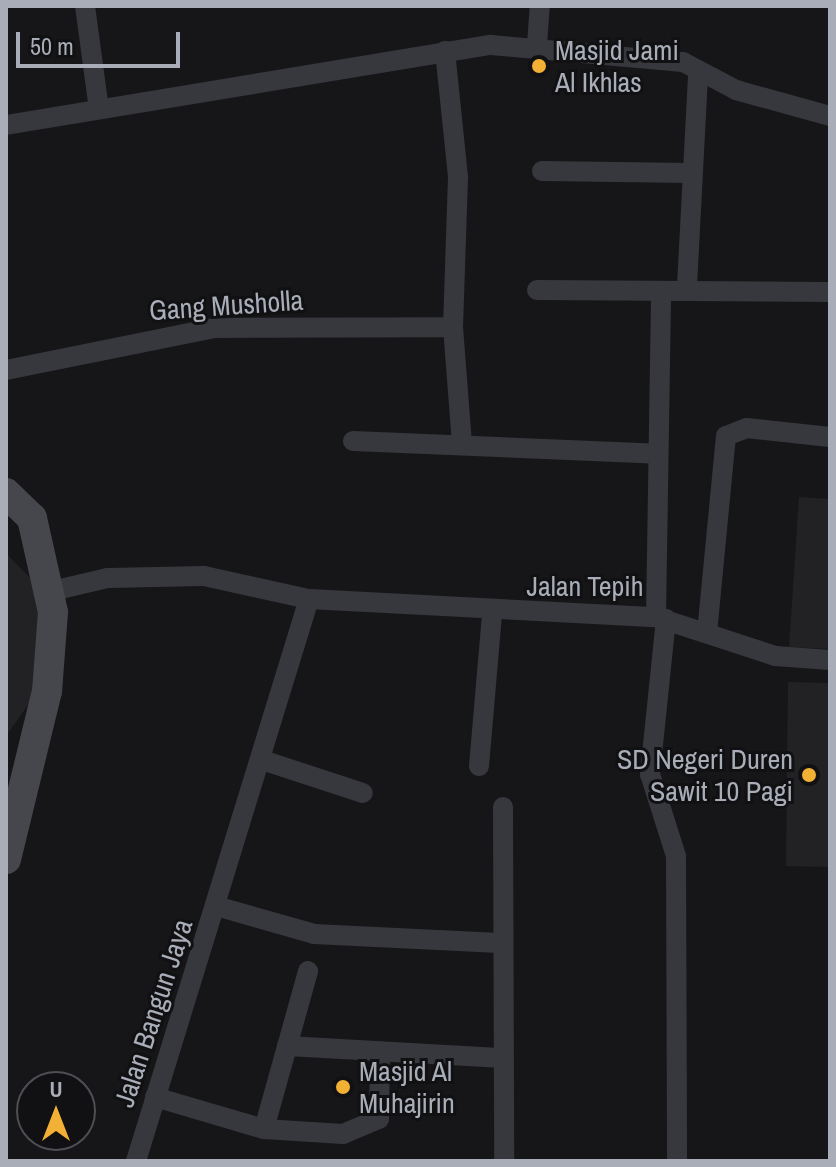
<!DOCTYPE html>
<style>
body{margin:0}
#map{position:relative;width:836px;height:1167px;overflow:hidden;background:#161618;font-family:"Archivo Narrow",sans-serif}
div>[style]{position:absolute}
[style*='--x']{left:calc(var(--x)*1px);top:calc(var(--y)*1px);width:calc(var(--w)*1px);rotate:calc(var(--a)*1deg)}
.built>*{inset:0;background:#222225}
.street>*{height:20px;margin:-10px;padding:0 10px;transform-origin:10px;border-radius:10px;background:#37383d}
.secondary>*{height:30px;margin:-15px;padding:0 15px;transform-origin:15px;border-radius:15px;background:#45474d}
.dots>*{width:22px;height:22px;translate:-50% -50%;box-sizing:border-box;border:4px solid #111113;border-radius:50%}
span{translate:-50% -50%;white-space:nowrap;text-align:center;line-height:1.15;-webkit-text-stroke:6px #111113;paint-order:stroke}
.poi-label{font-size:28px;color:#a8adb8}
.left{translate:0 -50%;text-align:left}
.right{translate:-100% -50%;text-align:right}
.street-label{font-size:28px;color:#a8adb8}
.frame{position:absolute;inset:0;border:8px solid #a8adb8;pointer-events:none}
.north{position:absolute;left:16px;top:1071px;width:80px;height:80px;box-sizing:border-box;background:#111113;border:2px solid #4d4f55;border-radius:50%;rotate:0deg;font-size:22px;font-weight:700;line-height:32px;text-align:center;color:#a8adb8}
.north::after{content:'';display:block;margin:auto;width:28px;height:36px;background:#f2b134;clip-path:polygon(50% 0,100% 100%,50% 72%,0 100%)}
.scale{position:absolute;left:16px;top:32px;width:164px;height:36px;box-sizing:border-box;border:4px solid #a8adb8;border-top:0;padding-left:10px;font-size:24px;line-height:28px;white-space:nowrap;color:#a8adb8;-webkit-text-stroke:6px #111113;paint-order:stroke}
</style>
<div id="map">
<div class="built">
<i style="clip-path:polygon(799px 497px,830px 499px,830px 649px,789px 647px)"></i>
<i style="clip-path:polygon(6px 553px,39px 587px,38px 691px,6px 736px)"></i>
<i style="clip-path:polygon(788px 682px,830px 683px,830px 867px,786px 866px)"></i>
</div>
<div class="street">
<i style="--x:85;--y:6;--w:104;--a:82.3"></i>
<i style="--x:537;--y:45;--w:39;--a:-86"></i>
<i style="--x:445;--y:51;--w:127;--a:84.1"></i>
<i style="--x:458;--y:177;--w:150;--a:91.9"></i>
<i style="--x:453;--y:327;--w:118;--a:85.6"></i>
<i style="--x:6;--y:125;--w:492;--a:-9.4"></i>
<i style="--x:491;--y:45;--w:193;--a:5.1"></i>
<i style="--x:683;--y:62;--w:60;--a:27.8"></i>
<i style="--x:736;--y:90;--w:98;--a:15.5"></i>
<i style="--x:542;--y:171;--w:149;--a:0.8"></i>
<i style="--x:687;--y:286;--w:212;--a:-87"></i>
<i style="--x:537;--y:290;--w:293;--a:0.4"></i>
<i style="--x:6;--y:370;--w:213;--a:-11.4"></i>
<i style="--x:215;--y:328;--w:238;--a:-0.2"></i>
<i style="--x:353;--y:441;--w:305;--a:2.4"></i>
<i style="--x:52;--y:591;--w:57;--a:-13.1"></i>
<i style="--x:108;--y:578;--w:96;--a:-1.2"></i>
<i style="--x:204;--y:576;--w:107;--a:12.4"></i>
<i style="--x:309;--y:599;--w:347;--a:3"></i>
<i style="--x:656;--y:617;--w:125;--a:18.1"></i>
<i style="--x:775;--y:656;--w:55;--a:4.2"></i>
<i style="--x:656;--y:617;--w:326;--a:-89.1"></i>
<i style="--x:666;--y:619;--w:156;--a:95.9"></i>
<i style="--x:650;--y:774;--w:86;--a:72.4"></i>
<i style="--x:676;--y:856;--w:305;--a:89.8"></i>
<i style="--x:707;--y:633;--w:198;--a:-84.5"></i>
<i style="--x:726;--y:436;--w:22;--a:-21"></i>
<i style="--x:747;--y:428;--w:83;--a:6.2"></i>
<i style="--x:262;--y:760;--w:106;--a:18.1"></i>
<i style="--x:479;--y:766;--w:153;--a:-85.1"></i>
<i style="--x:503;--y:807;--w:354;--a:89.8"></i>
<i style="--x:216;--y:906;--w:102;--a:15.9"></i>
<i style="--x:314;--y:934;--w:186;--a:2.8"></i>
<i style="--x:287;--y:1046;--w:217;--a:3.2"></i>
<i style="--x:155;--y:1097;--w:114;--a:16.4"></i>
<i style="--x:264;--y:1129;--w:79;--a:3.6"></i>
<i style="--x:343;--y:1134;--w:39;--a:-23"></i>
<i style="--x:379;--y:1119;--w:63;--a:-89.1"></i>
<i style="--x:264;--y:1129;--w:164;--a:-74.4"></i>
<i style="--x:136;--y:1161;--w:588;--a:-72.89"></i>
</div>
<div class="secondary">
<i style="--x:6;--y:493;--w:36;--a:44"></i>
<i style="--x:32;--y:518;--w:96;--a:77.4"></i>
<i style="--x:53;--y:612;--w:79;--a:94.3"></i>
<i style="--x:47;--y:691;--w:173;--a:103.7"></i>
</div>
<div class="dots">
<i style="left:539px;top:66px;background:#f2b134"></i>
<i style="left:809px;top:775px;background:#f2b134"></i>
<i style="left:343px;top:1087px;background:#f2b134"></i>
</div>
<div class="poi-label">
<span class="left" style="left:555px;top:66px">Masjid Jami<br>Al Ikhlas</span>
<span class="right" style="left:793px;top:775px">SD Negeri Duren<br>Sawit 10 Pagi</span>
<span class="left" style="left:359px;top:1087px">Masjid Al<br>Muhajirin</span>
</div>
<div class="street-label">
<span style="left:226px;top:305px;rotate:-4deg">Gang Musholla</span>
<span style="left:585px;top:586px">Jalan Tepih</span>
<span style="left:153px;top:1013px;rotate:-72deg">Jalan Bangun Jaya</span>
</div>
<div class="frame"></div>
<div class="north">U</div>
<div class="scale">50 m</div>
</div>
